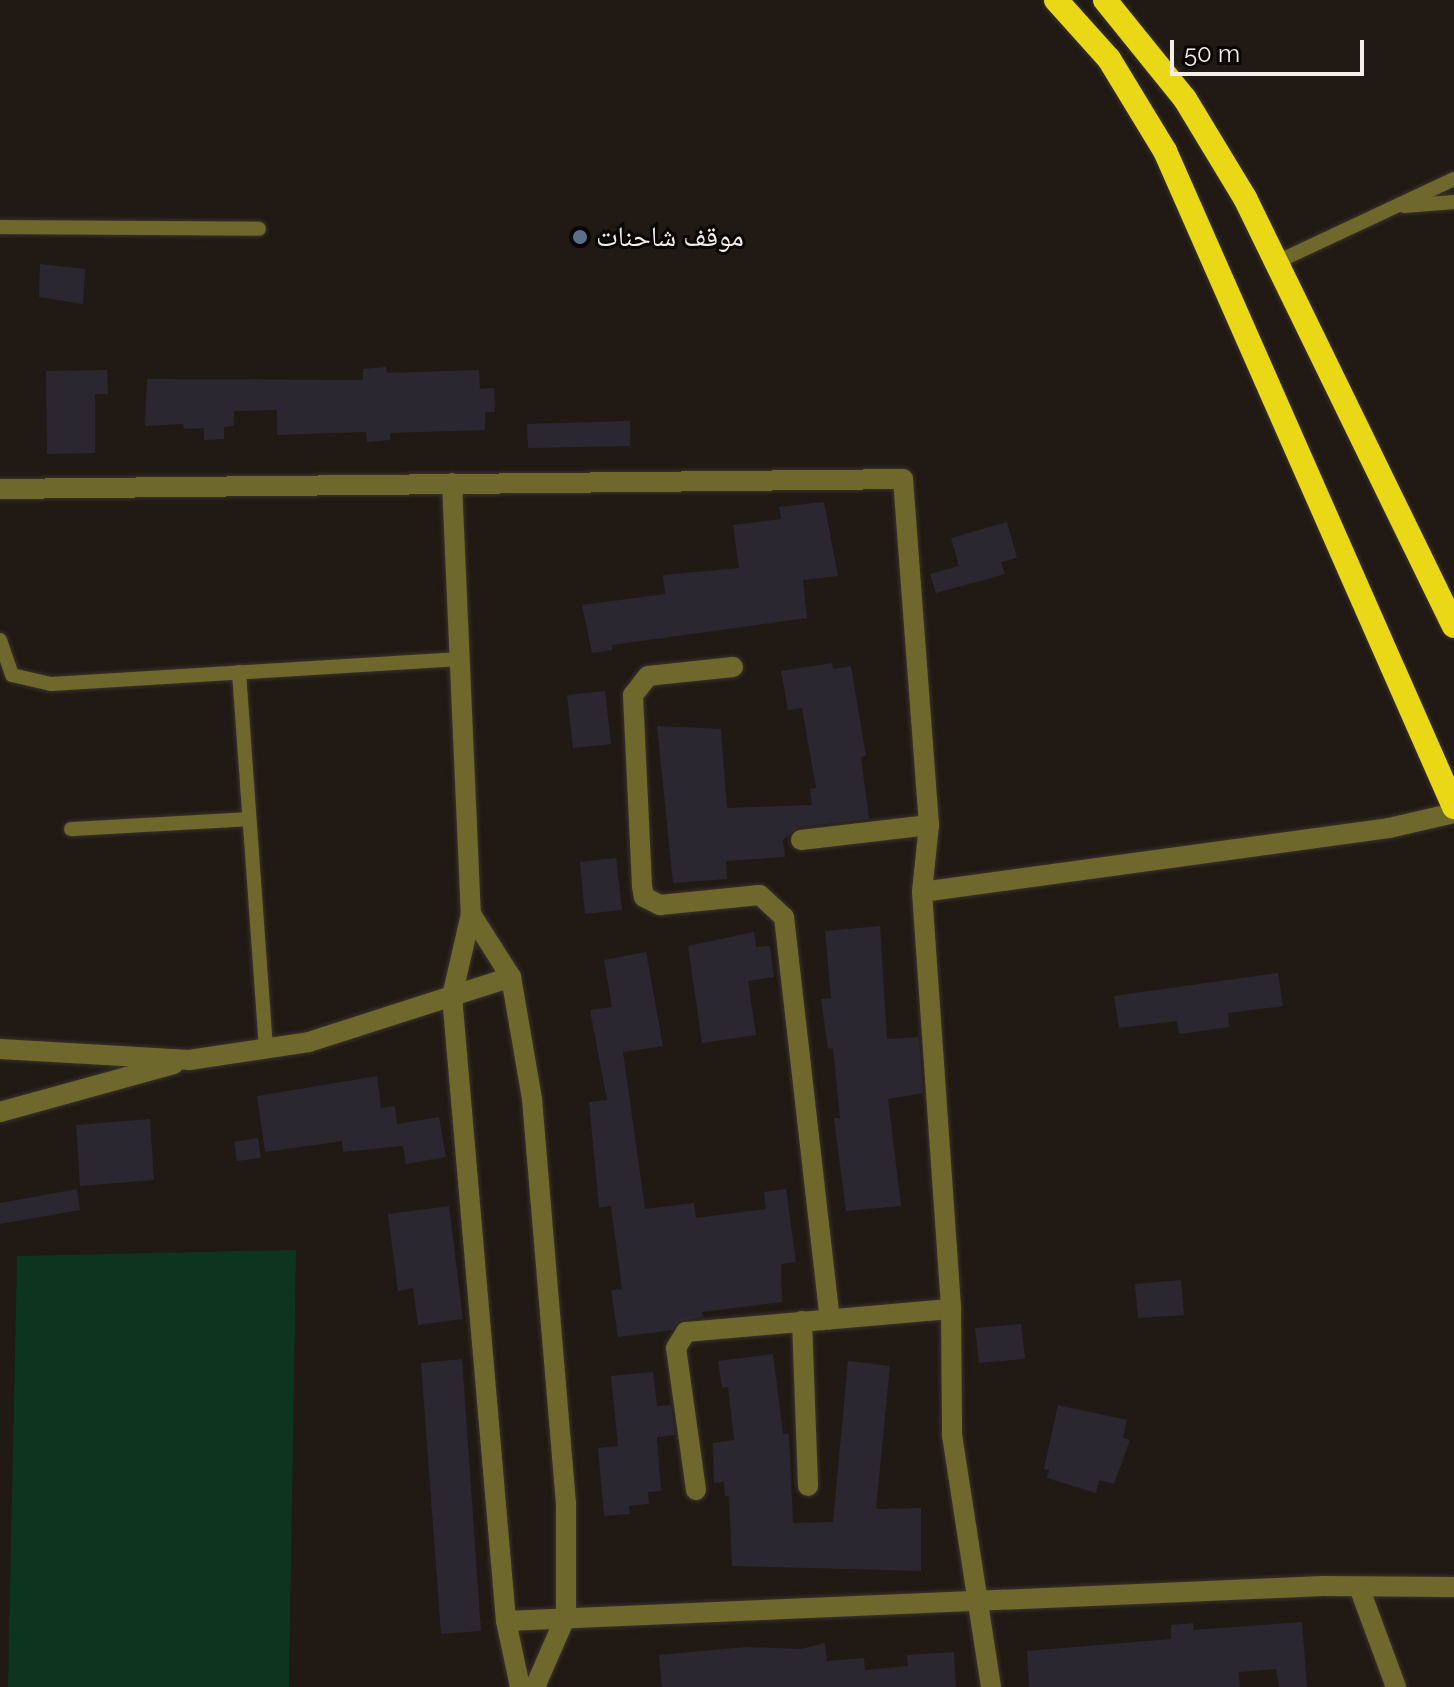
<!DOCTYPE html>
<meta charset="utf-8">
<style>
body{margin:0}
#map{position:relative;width:1454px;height:1687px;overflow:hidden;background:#211913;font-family:Raleway,"Noto Naskh Arabic",sans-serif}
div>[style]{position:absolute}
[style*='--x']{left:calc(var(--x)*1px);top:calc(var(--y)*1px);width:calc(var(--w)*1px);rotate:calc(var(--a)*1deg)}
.green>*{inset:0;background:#0c341e}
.building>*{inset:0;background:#2b2730}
.roads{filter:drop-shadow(0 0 2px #3a332d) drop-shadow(0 0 2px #3a332d)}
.lane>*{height:14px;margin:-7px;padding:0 7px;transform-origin:7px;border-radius:7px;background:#6f682d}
.street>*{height:20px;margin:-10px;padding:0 10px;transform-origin:10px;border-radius:10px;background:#6f682d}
.highway>*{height:24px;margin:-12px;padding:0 12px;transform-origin:12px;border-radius:12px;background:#ead716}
.dots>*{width:22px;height:22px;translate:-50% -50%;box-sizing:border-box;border:4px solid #080504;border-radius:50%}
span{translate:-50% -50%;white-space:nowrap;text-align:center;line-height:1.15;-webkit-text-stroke:6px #080504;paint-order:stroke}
.poi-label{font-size:28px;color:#f3eee9}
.left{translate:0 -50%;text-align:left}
.scale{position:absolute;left:1170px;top:40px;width:194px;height:36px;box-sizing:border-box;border:4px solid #f3eee9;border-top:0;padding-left:10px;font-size:24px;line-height:28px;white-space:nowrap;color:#f3eee9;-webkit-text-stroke:6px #080504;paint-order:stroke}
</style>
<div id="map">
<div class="green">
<i style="clip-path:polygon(296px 1250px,289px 1687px,8px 1687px,17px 1256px)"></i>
</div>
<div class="building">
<i style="clip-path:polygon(40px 264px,85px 269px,83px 304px,39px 297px)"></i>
<i style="clip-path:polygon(386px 367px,387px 373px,479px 370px,480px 389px,494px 388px,495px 412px,485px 412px,485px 430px,390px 433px,390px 440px,367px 442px,366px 432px,277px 435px,277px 410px,234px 411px,234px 426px,224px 427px,224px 439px,204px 440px,204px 428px,184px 429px,183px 424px,145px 426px,147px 379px,363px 380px,363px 369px)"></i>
<i style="clip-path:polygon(107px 370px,108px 394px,95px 394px,95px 453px,47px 454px,46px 371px)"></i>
<i style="clip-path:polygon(630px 421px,630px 446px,528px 448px,527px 424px)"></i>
<i style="clip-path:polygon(824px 502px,838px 576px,803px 580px,807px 618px,612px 645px,612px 650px,592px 653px,582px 605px,665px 594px,663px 575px,739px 568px,733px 525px,781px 519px,779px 507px)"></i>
<i style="clip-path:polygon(1007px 522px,1017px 558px,1001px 562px,1005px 574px,936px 593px,930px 574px,959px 566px,951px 538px)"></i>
<i style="clip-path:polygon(832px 663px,833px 669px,851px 666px,866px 756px,861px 757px,869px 819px,799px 827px,783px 840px,785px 857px,726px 861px,727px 879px,673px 883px,657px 726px,721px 729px,727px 808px,812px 805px,810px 789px,816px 788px,802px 708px,788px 710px,781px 671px)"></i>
<i style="clip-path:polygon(605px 691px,611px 744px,573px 748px,567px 695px)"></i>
<i style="clip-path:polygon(616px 858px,622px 910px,585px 914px,580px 862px)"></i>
<i style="clip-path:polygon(880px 926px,887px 1039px,919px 1037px,923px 1093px,888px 1099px,901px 1206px,846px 1211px,834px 1118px,840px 1118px,833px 1048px,828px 1049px,821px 999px,831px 998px,825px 931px)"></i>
<i style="clip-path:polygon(754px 932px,756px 947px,770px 946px,774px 977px,748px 981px,756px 1035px,702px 1043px,688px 946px)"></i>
<i style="clip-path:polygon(646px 952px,663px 1046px,623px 1052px,645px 1209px,694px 1203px,696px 1218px,766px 1209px,764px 1192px,786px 1189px,796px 1262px,781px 1264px,782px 1302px,702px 1312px,703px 1317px,680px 1321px,672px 1330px,618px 1337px,611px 1290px,622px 1289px,611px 1206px,599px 1208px,589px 1102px,607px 1100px,590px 1010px,612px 1007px,604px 960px)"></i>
<i style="clip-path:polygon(1278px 973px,1283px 1006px,1228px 1013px,1229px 1027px,1179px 1034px,1177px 1021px,1119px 1028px,1114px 996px)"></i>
<i style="clip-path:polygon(377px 1076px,381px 1108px,395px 1106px,397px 1124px,439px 1117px,446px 1157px,406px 1164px,403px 1146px,343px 1152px,342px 1141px,265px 1152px,257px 1096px)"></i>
<i style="clip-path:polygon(150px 1119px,154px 1180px,80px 1186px,76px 1125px)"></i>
<i style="clip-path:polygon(258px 1138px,261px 1158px,237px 1161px,234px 1142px)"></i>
<i style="clip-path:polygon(77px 1189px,80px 1210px,0 1224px,0 1203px)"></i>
<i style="clip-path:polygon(449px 1206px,463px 1319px,418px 1325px,413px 1288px,398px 1291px,388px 1214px)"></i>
<i style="clip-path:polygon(1181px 1280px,1184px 1315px,1138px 1318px,1135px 1284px)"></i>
<i style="clip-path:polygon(1021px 1324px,1025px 1359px,979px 1363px,975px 1328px)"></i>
<i style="clip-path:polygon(773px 1354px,783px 1434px,789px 1434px,793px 1523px,833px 1522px,848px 1361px,890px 1366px,876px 1509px,921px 1508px,921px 1571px,732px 1566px,729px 1496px,725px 1496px,724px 1482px,714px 1483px,713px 1443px,734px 1440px,728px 1387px,722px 1388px,718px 1361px)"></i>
<i style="clip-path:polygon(462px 1359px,481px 1631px,441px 1634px,421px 1363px)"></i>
<i style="clip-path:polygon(653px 1372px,657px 1406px,671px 1405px,675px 1435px,657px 1437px,661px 1491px,648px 1492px,649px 1504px,629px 1506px,630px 1514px,604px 1516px,598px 1448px,618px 1446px,611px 1376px)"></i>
<i style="clip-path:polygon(1058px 1405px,1127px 1420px,1123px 1438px,1130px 1440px,1114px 1484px,1099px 1480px,1096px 1493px,1047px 1478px,1049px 1470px,1044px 1469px)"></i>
<i style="clip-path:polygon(1302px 1622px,1307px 1687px,1279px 1687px,1276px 1669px,1239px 1672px,1240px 1687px,1029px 1687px,1027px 1651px,1171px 1639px,1171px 1625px,1193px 1623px,1194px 1630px)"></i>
<i style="clip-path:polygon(825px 1643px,827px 1661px,864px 1658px,865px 1670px,908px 1666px,907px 1655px,954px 1652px,956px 1687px,662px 1687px,659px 1655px,745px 1647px,801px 1649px)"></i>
</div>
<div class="roads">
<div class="lane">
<i style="--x:1404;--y:206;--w:50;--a:-4.6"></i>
<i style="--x:0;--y:227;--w:259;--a:0.4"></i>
<i style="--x:1279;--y:261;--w:193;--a:-25.1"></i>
<i style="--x:0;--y:640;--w:37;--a:71"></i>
<i style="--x:12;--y:675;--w:40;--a:13"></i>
<i style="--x:51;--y:684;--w:410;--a:-3.5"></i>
<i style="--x:239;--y:672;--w:377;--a:85.9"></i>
<i style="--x:71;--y:829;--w:178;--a:-3.2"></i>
</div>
<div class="street">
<i style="--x:452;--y:483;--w:431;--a:87.5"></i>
<i style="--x:471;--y:914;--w:84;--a:103"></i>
<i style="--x:452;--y:996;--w:627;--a:85.06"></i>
<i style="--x:506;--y:1621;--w:67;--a:78"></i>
<i style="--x:0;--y:489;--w:903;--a:-0.63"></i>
<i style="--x:903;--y:479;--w:347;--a:85.7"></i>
<i style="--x:929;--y:825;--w:67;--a:96"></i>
<i style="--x:922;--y:892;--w:418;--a:86"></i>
<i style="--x:951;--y:1309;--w:126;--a:89.5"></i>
<i style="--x:952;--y:1435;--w:255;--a:81.2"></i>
<i style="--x:733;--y:667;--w:85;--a:174"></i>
<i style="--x:648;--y:676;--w:24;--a:128"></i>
<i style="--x:633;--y:695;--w:191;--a:87.3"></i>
<i style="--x:642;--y:886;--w:11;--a:80"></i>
<i style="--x:644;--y:897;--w:18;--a:27"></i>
<i style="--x:660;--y:905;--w:100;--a:-5.7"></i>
<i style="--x:760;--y:895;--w:33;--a:43"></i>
<i style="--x:784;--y:917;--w:405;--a:83.5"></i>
<i style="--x:801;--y:840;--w:129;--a:-6.7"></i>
<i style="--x:922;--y:892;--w:471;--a:-7.8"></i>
<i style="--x:1389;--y:828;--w:67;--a:-13"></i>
<i style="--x:471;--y:914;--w:75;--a:57.6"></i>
<i style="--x:511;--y:977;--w:124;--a:80.2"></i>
<i style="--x:532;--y:1099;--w:405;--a:85.2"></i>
<i style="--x:566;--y:1503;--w:113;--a:90"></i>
<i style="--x:566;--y:1616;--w:77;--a:113.6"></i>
<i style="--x:0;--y:1049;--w:189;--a:3.3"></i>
<i style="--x:189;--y:1060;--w:121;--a:-8.5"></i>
<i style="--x:309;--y:1042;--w:212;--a:-17.8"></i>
<i style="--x:0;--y:1112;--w:180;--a:-15.4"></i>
<i style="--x:802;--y:1321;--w:165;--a:87.9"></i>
<i style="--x:696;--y:1490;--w:143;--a:-98"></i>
<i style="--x:676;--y:1348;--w:19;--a:-58"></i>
<i style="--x:686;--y:1332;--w:266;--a:-5"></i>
<i style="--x:1359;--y:1587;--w:107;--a:69.7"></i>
<i style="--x:506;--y:1621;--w:818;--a:-2.45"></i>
<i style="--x:1323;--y:1586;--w:131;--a:0.4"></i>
</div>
<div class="highway">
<i style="--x:1056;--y:0;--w:79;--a:48.1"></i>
<i style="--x:1109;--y:59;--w:108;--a:58.7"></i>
<i style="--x:1165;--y:151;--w:717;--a:66.22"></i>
<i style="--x:1105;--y:0;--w:127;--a:51.1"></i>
<i style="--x:1185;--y:99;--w:116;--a:58.8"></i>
<i style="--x:1245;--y:198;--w:476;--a:64"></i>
</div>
</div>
<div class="dots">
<i style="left:580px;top:237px;background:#5c6f8a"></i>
</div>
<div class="poi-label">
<span class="left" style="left:596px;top:237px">موقف شاحنات</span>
</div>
<div class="scale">50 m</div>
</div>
